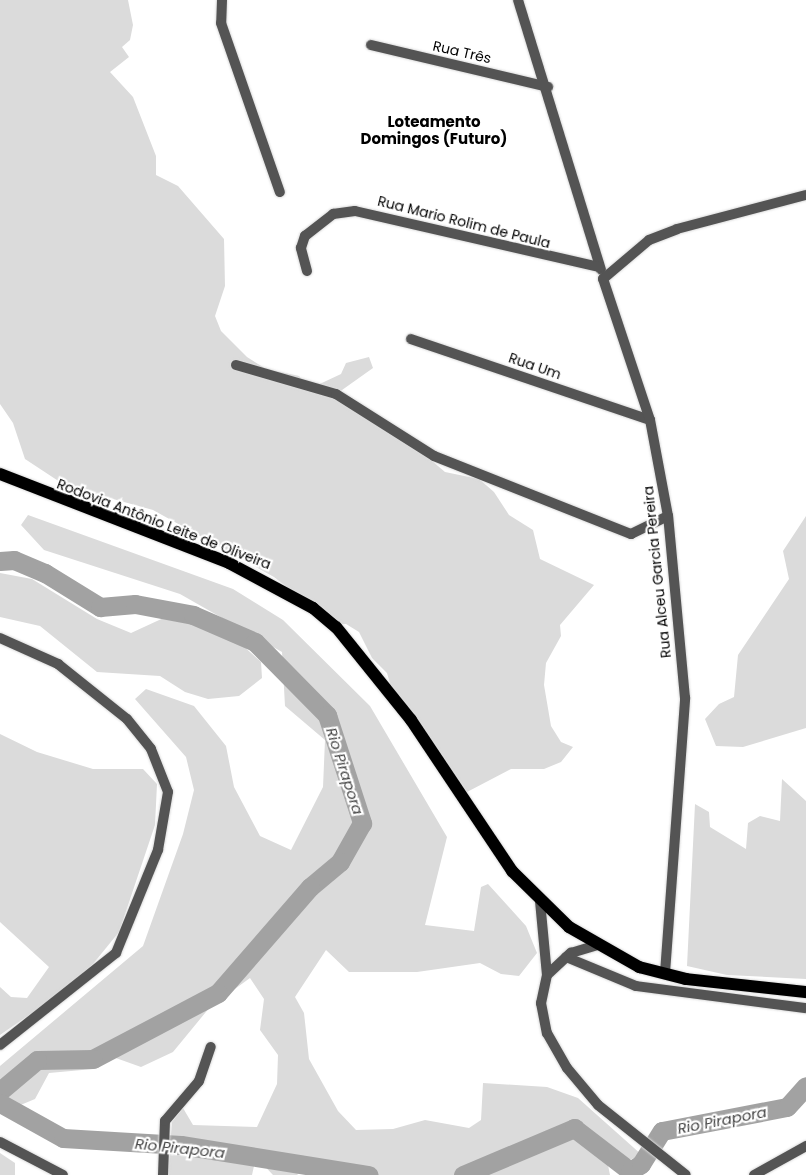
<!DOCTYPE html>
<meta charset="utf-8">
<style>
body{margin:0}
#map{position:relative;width:806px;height:1175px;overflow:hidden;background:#fff;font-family:Poppins,sans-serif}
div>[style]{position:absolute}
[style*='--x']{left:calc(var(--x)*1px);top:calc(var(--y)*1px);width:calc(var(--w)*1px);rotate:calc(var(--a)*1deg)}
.green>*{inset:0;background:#dbdbdb}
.river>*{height:19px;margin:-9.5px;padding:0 9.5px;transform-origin:9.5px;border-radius:9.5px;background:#a2a2a2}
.roads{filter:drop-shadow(0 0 1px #dbdbdb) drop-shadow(0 0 1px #dbdbdb)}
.street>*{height:10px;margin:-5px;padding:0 5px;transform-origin:5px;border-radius:5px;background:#545454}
.primary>*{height:12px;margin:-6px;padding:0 6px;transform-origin:6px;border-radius:6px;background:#000}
span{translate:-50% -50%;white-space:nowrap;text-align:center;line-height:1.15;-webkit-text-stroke:4.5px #fff;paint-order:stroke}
.street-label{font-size:14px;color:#000}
.neighbourhood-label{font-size:15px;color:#000;font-weight:700}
.water-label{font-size:15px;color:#434343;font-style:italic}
</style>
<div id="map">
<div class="green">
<i style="clip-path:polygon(0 0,128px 0,133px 25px,130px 40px,122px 47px,129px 57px,110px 72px,133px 97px,156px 156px,156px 175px,178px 186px,224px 239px,225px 286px,215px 316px,221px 331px,247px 357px,266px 369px,299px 376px,309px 389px,341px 374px,346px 363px,369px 357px,373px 368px,335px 395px,411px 443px,445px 472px,479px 479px,494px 492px,509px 515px,533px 530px,540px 559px,594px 585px,560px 625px,561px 636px,546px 663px,544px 685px,551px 726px,561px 742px,573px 747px,561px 762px,544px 769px,511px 769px,467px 792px,393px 694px,387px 673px,372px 658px,359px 632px,346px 624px,325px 625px,314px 608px,274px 577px,153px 510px,66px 486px,25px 459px,13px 423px,0 404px)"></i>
<i style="clip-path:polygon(28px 515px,233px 589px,283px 620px,370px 706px,447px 837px,425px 925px,474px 931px,481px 887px,488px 884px,526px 926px,537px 953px,519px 976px,501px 974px,480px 963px,417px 972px,349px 972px,326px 950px,295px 997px,304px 1013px,309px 1059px,338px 1111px,356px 1130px,393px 1129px,425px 1120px,469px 1128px,481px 1120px,483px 1083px,547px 1087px,578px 1098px,643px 1156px,608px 1165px,610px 1175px,328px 1175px,316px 1159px,297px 1175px,273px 1175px,256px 1157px,252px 1175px,168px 1175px,172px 1122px,183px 1108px,193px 1125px,257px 1127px,277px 1084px,278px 1055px,260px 1030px,264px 999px,250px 978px,210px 1007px,173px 1052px,141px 1067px,113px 1057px,93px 1069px,49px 1073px,35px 1099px,6px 1111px,0 1106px,0 1066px,143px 946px,183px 834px,194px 790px,186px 757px,135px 699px,146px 689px,194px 706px,226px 746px,234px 787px,260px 836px,291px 850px,323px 787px,325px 740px,285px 706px,282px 652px,180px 594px,44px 550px,21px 525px)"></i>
<i style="clip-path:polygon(806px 516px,806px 728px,743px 747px,716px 746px,705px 719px,719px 704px,734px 697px,738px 655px,789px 579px,783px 551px)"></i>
<i style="clip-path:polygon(0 573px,32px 579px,97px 619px,131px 633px,170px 615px,240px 643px,261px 662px,262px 678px,239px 696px,208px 699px,185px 692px,160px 676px,97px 672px,40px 626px,0 617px)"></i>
<i style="clip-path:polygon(0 734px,37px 752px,93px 769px,143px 769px,157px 784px,155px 825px,119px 932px,93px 964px,58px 995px,0 1035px,0 987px,11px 997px,27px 998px,49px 967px,0 922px)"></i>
<i style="clip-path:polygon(782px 779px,806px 801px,806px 979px,727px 975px,687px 966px,695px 804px,709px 812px,710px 827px,746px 849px,748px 823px,760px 816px,780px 821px)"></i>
<i style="clip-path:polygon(0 1153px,15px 1163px,15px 1175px,0 1175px)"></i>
</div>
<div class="river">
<i style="--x:0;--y:561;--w:14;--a:-4"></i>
<i style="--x:14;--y:560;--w:34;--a:23"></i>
<i style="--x:45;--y:573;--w:65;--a:31.7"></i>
<i style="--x:100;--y:607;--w:35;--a:-5"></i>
<i style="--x:135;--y:604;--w:59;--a:10.7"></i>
<i style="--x:193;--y:615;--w:68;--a:23.5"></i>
<i style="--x:255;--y:642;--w:103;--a:45.4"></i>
<i style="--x:327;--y:715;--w:114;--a:72"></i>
<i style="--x:362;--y:823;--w:45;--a:119.4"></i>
<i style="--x:340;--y:862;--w:39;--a:140"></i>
<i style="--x:310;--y:887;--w:140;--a:131"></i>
<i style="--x:218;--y:993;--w:141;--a:152.2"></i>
<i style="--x:93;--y:1059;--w:56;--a:179"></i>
<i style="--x:37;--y:1060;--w:48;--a:140"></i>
<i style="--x:0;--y:1103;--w:72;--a:29.1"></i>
<i style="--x:63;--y:1138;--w:118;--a:3.4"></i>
<i style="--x:181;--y:1145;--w:190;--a:9.1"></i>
<i style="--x:463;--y:1175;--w:121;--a:-22.9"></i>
<i style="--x:574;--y:1128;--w:71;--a:37.5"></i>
<i style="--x:630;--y:1171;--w:13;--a:-32"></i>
<i style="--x:641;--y:1164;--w:39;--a:-58"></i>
<i style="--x:662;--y:1131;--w:127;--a:-10.9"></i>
<i style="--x:787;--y:1107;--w:28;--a:-48"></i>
</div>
<div class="roads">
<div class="street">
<i style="--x:222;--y:0;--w:23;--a:92"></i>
<i style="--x:221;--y:23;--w:179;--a:70.8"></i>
<i style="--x:518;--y:0;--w:282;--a:72.9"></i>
<i style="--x:371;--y:45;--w:182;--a:13.3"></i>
<i style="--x:307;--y:271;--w:24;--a:-105"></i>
<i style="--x:301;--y:248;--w:13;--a:-72"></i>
<i style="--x:305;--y:236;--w:36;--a:-38"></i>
<i style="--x:333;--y:214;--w:22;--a:-8"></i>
<i style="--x:355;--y:211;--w:251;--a:12.9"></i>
<i style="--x:411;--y:339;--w:252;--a:18.7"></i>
<i style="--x:236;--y:365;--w:104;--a:16.2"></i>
<i style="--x:336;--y:394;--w:116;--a:32.3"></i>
<i style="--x:434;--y:456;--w:212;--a:21.6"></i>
<i style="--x:631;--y:534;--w:41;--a:-25.9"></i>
<i style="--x:0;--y:638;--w:64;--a:24.1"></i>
<i style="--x:58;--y:664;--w:88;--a:38.6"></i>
<i style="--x:127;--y:719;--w:38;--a:51"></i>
<i style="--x:151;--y:749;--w:46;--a:68.4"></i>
<i style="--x:168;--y:792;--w:59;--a:99.8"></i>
<i style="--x:158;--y:850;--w:111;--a:112.2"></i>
<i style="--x:116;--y:953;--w:148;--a:141.6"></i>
<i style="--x:540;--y:901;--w:74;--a:84.6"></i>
<i style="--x:547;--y:975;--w:29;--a:102"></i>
<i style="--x:541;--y:1003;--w:31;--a:79"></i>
<i style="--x:547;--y:1033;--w:40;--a:60.3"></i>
<i style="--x:567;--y:1068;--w:48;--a:50"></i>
<i style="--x:598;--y:1105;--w:112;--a:38.5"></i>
<i style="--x:566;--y:957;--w:76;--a:22.5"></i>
<i style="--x:636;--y:986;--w:171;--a:7.4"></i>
<i style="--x:665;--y:973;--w:276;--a:-85.8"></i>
<i style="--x:685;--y:698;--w:183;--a:-95.3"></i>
<i style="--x:668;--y:516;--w:98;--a:-100.6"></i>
<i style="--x:650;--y:420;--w:149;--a:-108.4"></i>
<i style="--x:603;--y:279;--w:60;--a:-40.3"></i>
<i style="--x:649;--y:240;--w:30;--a:-21"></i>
<i style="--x:677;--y:229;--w:133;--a:-14.8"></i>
<i style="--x:547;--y:975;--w:33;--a:-43"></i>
<i style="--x:571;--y:953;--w:27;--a:-17"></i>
<i style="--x:0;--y:1142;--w:71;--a:27.6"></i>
<i style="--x:163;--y:1175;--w:54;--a:-87.9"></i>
<i style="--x:165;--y:1121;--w:52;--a:-49.6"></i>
<i style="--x:199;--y:1081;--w:36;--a:-71"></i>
<i style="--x:754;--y:1175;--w:60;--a:-29.1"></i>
</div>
<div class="primary">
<i style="--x:0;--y:474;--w:246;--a:21.2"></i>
<i style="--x:229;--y:563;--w:95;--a:28.2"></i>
<i style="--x:313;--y:608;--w:30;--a:40"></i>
<i style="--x:336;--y:627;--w:119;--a:51.1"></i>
<i style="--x:411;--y:720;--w:182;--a:56.2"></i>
<i style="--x:512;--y:871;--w:80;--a:44.5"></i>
<i style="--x:569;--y:927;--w:81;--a:29.7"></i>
<i style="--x:639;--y:967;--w:49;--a:14.3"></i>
<i style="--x:686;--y:979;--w:121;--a:6.2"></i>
</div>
</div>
<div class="street-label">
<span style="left:462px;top:52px;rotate:13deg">Rua Três</span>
<span style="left:464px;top:222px;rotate:14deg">Rua Mario Rolim de Paula</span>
<span style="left:535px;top:366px;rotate:19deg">Rua Um</span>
<span style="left:164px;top:524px;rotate:21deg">Rodovia Antônio Leite de Oliveira</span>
<span style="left:657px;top:572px;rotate:-96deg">Rua Alceu Garcia Pereira</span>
</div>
<div class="neighbourhood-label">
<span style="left:434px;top:130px">Loteamento<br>Domingos (Futuro)</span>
</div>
<div class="water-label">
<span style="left:345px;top:771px;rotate:72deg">Rio Pirapora</span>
<span style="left:722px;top:1120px;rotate:-11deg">Rio Pirapora</span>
<span style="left:180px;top:1148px;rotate:6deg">Rio Pirapora</span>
</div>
</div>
